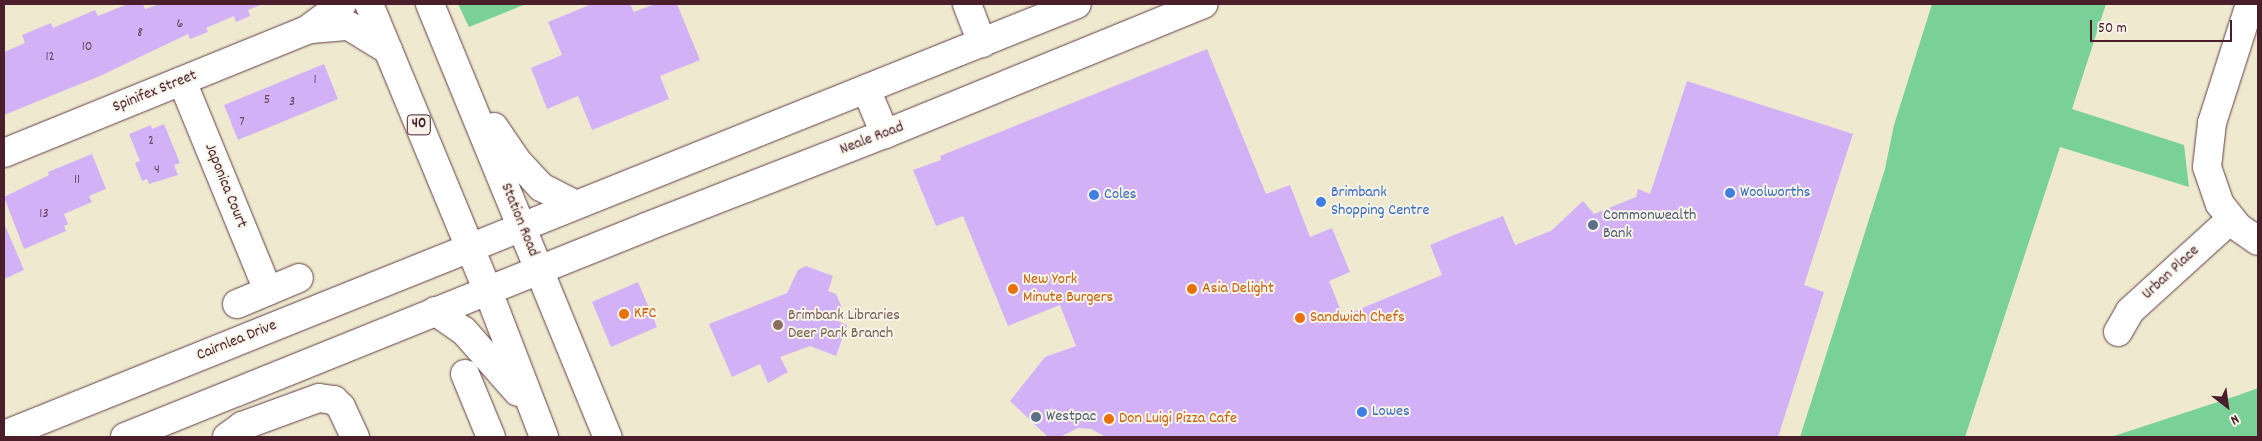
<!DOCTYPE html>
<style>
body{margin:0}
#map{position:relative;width:2262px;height:441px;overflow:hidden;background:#efe9d0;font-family:Dekko,sans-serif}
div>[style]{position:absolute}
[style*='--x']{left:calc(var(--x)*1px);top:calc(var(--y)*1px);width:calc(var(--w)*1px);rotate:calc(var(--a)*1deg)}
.green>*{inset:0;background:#79d197}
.building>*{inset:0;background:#d2b1f7}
.roads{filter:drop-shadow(0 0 1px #633d44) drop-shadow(0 0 1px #633d44)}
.minor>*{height:28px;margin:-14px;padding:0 14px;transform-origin:14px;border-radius:14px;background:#fff}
.major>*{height:28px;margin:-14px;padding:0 14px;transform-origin:14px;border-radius:14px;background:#fff}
.dots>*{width:14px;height:14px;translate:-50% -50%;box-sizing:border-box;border:2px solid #f7f3e8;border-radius:50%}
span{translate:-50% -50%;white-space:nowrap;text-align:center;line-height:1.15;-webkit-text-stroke:4px #f7f3e8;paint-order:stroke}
.number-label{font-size:14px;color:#6c445e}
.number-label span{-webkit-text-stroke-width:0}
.shield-label span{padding:1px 4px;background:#f7f3e8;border:1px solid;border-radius:4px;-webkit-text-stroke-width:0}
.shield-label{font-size:15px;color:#4a1f2b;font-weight:700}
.street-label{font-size:16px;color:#4a1f2b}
.shop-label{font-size:16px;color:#366cbe}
.left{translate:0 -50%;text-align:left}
.service-label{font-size:16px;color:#4e5e75}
.food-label{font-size:16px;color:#c56008}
.education-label{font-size:16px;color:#785e54}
.frame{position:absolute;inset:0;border:5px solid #4a1f2b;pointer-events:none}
.north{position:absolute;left:2202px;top:381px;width:50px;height:50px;-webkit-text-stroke:4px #f7f3e8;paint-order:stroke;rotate:150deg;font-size:14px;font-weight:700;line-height:20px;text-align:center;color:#4a1f2b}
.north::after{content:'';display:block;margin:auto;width:18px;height:22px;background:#4a1f2b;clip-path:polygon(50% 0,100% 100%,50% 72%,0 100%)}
.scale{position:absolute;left:2090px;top:20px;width:142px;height:22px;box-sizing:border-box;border:2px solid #4a1f2b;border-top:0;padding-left:6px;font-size:15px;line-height:18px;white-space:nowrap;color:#4a1f2b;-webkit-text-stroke:4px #f7f3e8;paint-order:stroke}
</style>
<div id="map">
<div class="green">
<i style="clip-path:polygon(458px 4px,526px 4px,469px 27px)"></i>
<i style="clip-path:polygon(1932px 4px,2106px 4px,2072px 109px,2184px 145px,2189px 187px,2060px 147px,1965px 437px,1800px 437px,1885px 169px,1894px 125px)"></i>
<i style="clip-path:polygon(2258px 388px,2258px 437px,2111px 437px,2239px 395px)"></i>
</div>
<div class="building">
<i style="clip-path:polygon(128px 4px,143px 4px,145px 9px,160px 4px,263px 4px,248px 10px,250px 16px,236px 22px,234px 16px,206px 28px,208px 32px,190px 39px,188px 34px,100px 76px,4px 115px,4px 52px,25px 43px,22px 35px,51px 23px,53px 28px,95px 10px,98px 16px)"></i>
<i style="clip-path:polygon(592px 4px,630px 4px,634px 12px,655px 4px,677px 4px,700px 60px,660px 76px,669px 99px,592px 130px,578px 96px,547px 109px,531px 68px,562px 55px,548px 22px)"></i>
<i style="clip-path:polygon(1207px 49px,1266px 194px,1290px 185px,1310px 237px,1332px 228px,1350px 272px,1329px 281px,1343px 316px,1442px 275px,1430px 245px,1459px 233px,1503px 216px,1515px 245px,1551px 231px,1583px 201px,1594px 214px,1636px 197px,1638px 189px,1650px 194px,1687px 81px,1853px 134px,1804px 285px,1824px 292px,1778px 437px,1106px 437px,1091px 429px,1078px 428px,1060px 437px,1048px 437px,1010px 401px,1045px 357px,1076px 346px,1060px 305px,1008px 326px,963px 216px,936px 226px,913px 170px,941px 160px,940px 156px)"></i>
<i style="clip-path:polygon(324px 64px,338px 99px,238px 140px,224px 105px)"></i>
<i style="clip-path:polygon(164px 124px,180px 163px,174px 165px,178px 175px,149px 184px,147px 179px,142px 181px,135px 163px,140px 161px,129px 134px,151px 125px,152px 129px)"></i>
<i style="clip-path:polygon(92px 154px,106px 189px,89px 196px,92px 202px,64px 214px,68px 224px,64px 226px,66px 231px,24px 249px,4px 197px,49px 175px,48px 172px)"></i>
<i style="clip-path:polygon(4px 223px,24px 270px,4px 279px)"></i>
<i style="clip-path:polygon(806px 266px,833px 276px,828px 291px,836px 294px,842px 308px,833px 319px,847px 325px,836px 356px,810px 346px,780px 357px,788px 372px,768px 383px,760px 364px,732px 377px,709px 324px,787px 293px,798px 270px)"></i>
<i style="clip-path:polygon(638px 282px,657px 327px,611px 347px,592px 302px)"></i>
</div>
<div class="roads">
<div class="minor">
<i style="--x:967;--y:4;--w:42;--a:69"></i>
<i style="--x:2250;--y:4;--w:125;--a:107.7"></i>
<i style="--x:2212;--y:123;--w:44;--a:96.5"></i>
<i style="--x:2207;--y:167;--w:39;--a:71"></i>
<i style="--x:2220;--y:204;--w:29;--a:52"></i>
<i style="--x:2238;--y:227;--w:24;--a:35"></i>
<i style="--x:311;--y:29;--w:38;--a:-5"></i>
<i style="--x:349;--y:26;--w:46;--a:31.6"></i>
<i style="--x:182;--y:81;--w:227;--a:67.7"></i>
<i style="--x:866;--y:89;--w:49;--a:67.1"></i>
<i style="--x:4;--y:153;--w:327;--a:-22.1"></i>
<i style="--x:307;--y:30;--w:44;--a:-36.6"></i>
<i style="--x:237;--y:304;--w:67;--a:-22.8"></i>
<i style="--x:2118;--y:332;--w:24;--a:-60"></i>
<i style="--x:2130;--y:311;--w:137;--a:-42.3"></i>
<i style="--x:465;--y:374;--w:68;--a:67.6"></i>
<i style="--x:4;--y:435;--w:1156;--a:-21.88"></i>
<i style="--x:125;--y:437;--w:562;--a:-21.95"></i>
<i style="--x:646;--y:227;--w:256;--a:-21.3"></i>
<i style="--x:885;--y:134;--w:344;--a:-22.2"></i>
<i style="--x:227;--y:437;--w:19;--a:-36"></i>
<i style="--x:242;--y:426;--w:82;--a:-20"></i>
<i style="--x:319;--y:398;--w:15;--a:8"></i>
<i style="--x:334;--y:400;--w:10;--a:45"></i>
<i style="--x:341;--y:407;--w:33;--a:65"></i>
</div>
<div class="major">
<i style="--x:369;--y:4;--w:311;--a:67.5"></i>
<i style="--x:488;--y:291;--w:156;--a:69"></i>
<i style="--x:430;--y:4;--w:468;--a:67.7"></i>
<i style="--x:494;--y:127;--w:41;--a:55.9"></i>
<i style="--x:517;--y:161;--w:35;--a:47"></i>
<i style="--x:541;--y:187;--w:39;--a:27"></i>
<i style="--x:435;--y:311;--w:35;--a:35"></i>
<i style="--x:464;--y:331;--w:81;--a:48.5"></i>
</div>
</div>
<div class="dots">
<i style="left:1730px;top:193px;background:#3f7fe0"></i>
<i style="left:1094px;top:195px;background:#3f7fe0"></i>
<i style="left:1321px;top:202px;background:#3f7fe0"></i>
<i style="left:1593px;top:225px;background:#5c6f8a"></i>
<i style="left:1013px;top:289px;background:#e8710a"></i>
<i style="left:1192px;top:289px;background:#e8710a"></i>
<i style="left:624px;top:314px;background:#e8710a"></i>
<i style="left:1300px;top:318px;background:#e8710a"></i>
<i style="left:778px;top:325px;background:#8d6e63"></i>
<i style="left:1362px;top:412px;background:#3f7fe0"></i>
<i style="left:1036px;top:417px;background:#5c6f8a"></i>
<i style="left:1109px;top:419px;background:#e8710a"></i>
</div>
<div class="number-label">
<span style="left:180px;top:24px">6</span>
<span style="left:140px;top:33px">8</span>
<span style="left:87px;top:47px">10</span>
<span style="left:50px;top:57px">12</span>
<span style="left:315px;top:80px">1</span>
<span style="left:267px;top:100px">5</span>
<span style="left:292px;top:102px">3</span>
<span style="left:242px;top:122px">7</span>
<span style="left:151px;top:141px">2</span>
<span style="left:157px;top:170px">4</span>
<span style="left:77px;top:180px">11</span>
<span style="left:44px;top:214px">13</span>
</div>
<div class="shield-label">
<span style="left:419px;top:125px">40</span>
</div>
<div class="street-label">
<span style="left:155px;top:92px;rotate:-22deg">Spinifex Street</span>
<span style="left:872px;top:139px;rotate:-21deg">Neale Road</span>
<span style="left:225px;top:186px;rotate:68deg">Japonica Court</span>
<span style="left:519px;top:220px;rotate:68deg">Station Road</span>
<span style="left:2171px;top:273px;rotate:-43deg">Urban Place</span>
<span style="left:237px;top:341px;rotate:-22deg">Cairnlea Drive</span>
</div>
<div class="shop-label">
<span class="left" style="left:1331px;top:202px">Brimbank<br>Shopping Centre</span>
<span class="left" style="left:1740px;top:193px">Woolworths</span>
<span class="left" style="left:1104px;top:195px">Coles</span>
<span class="left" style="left:1372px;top:412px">Lowes</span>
</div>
<div class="service-label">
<span class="left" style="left:1603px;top:225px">Commonwealth<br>Bank</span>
<span class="left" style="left:1046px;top:417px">Westpac</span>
</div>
<div class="food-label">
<span class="left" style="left:1023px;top:289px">New York<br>Minute Burgers</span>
<span class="left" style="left:1202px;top:289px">Asia Delight</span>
<span class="left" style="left:634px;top:314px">KFC</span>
<span class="left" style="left:1310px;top:318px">Sandwich Chefs</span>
<span class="left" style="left:1119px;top:419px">Don Luigi Pizza Cafe</span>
</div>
<div class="education-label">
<span class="left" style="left:788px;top:325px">Brimbank Libraries<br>Deer Park Branch</span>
</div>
<div class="frame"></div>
<div class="north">N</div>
<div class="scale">50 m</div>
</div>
